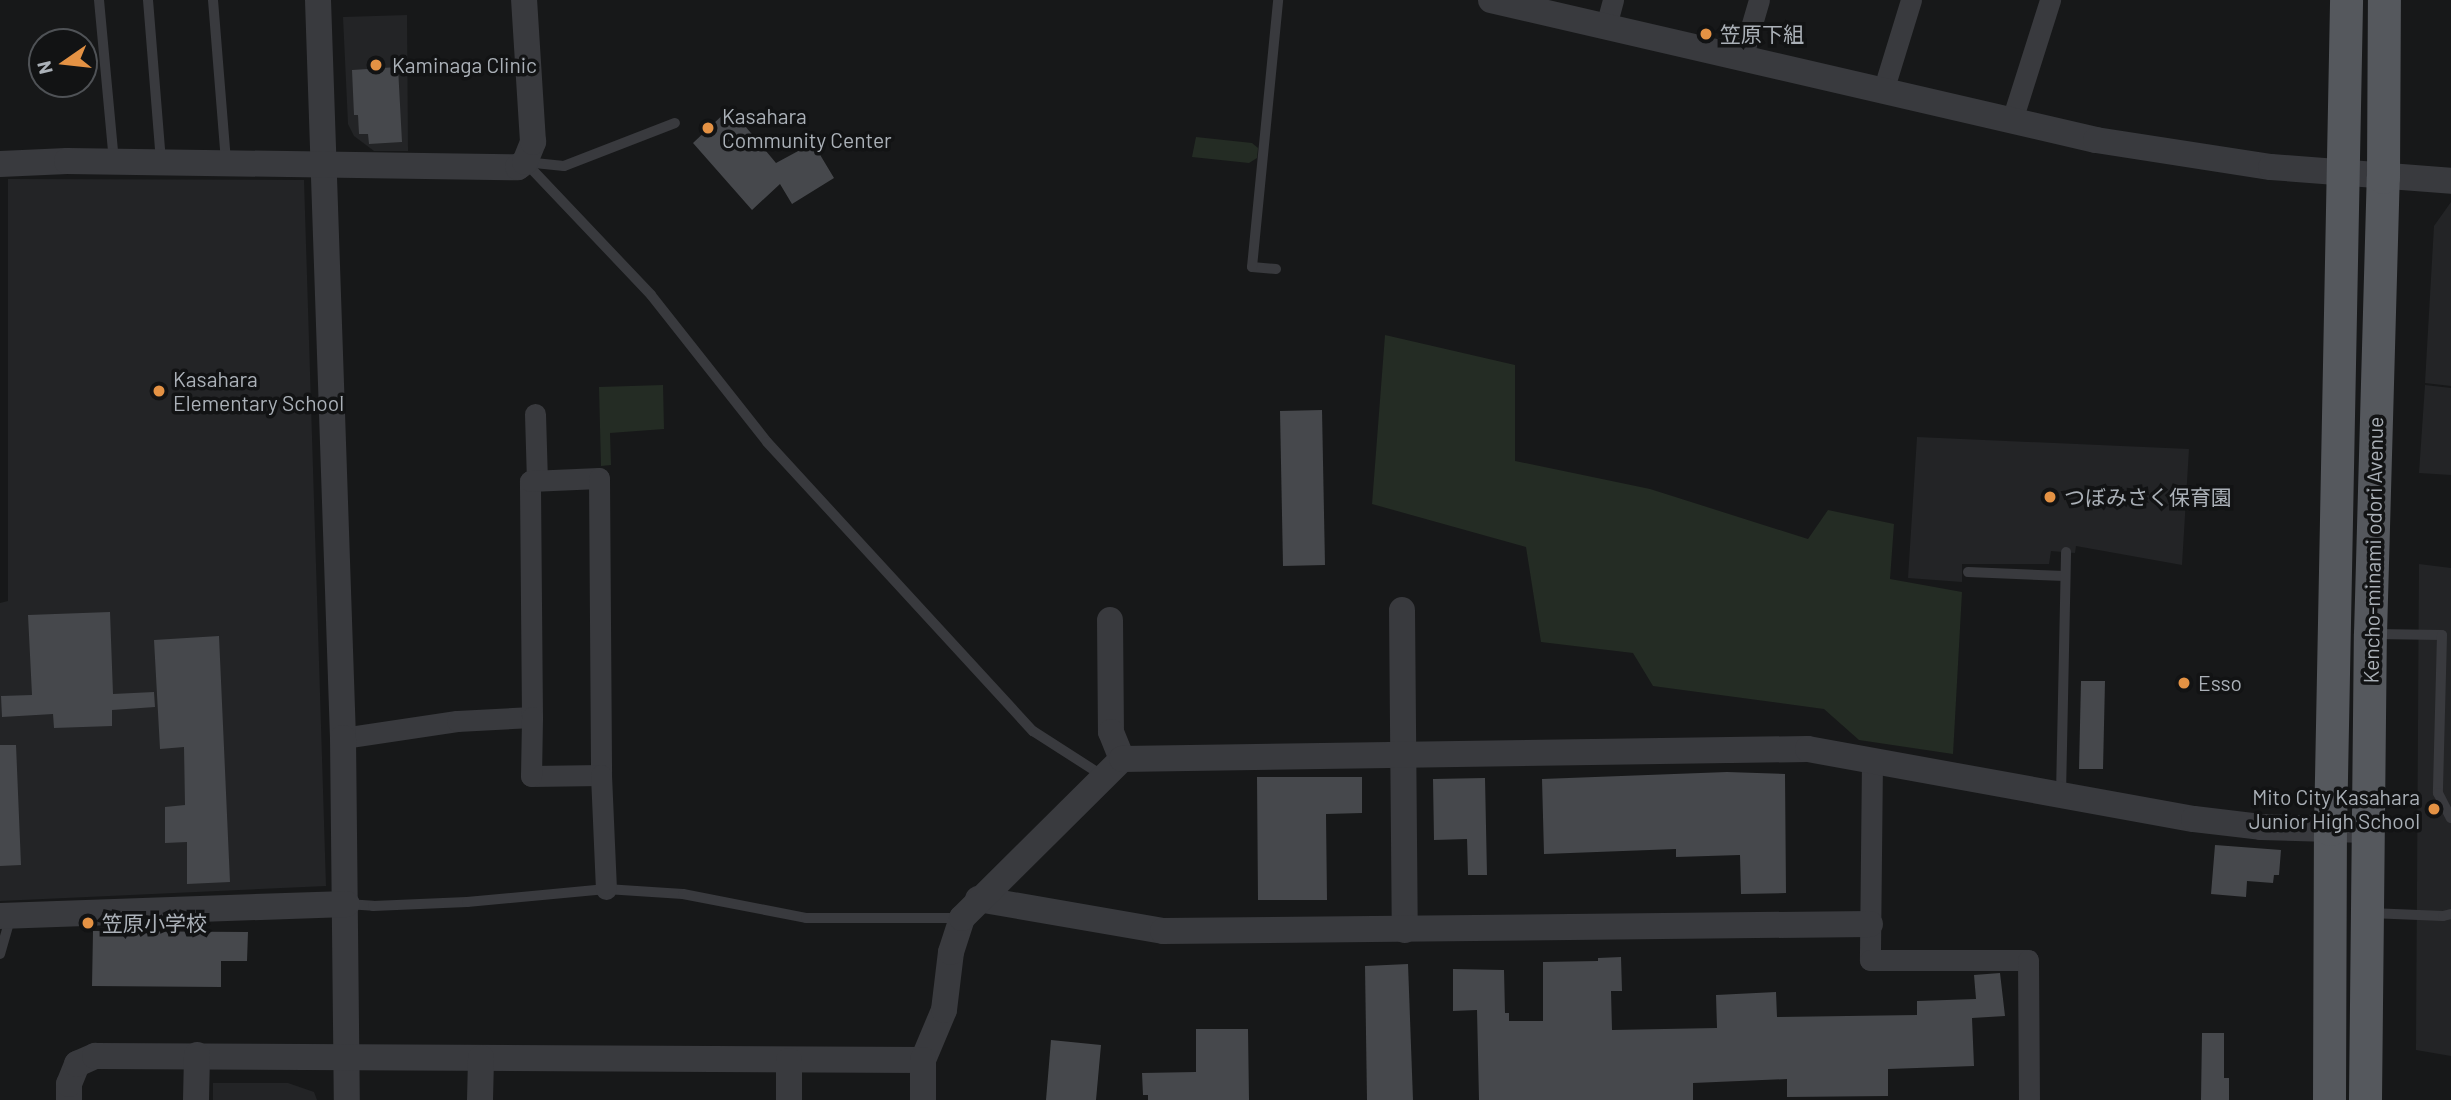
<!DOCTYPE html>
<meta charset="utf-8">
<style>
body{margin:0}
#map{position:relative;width:2451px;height:1100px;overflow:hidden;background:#171819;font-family:Barlow,"Noto Sans JP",sans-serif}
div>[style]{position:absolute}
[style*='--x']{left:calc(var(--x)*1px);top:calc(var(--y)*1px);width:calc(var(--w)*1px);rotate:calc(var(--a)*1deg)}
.built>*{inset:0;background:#232426}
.green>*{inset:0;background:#242c24}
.building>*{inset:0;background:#46484c}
.service>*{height:10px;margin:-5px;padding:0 5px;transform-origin:5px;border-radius:5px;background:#393a3e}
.minor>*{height:21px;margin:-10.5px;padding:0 10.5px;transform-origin:10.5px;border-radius:10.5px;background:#393a3e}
.tertiary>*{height:26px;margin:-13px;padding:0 13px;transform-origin:13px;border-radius:13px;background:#393a3e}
.primary>*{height:33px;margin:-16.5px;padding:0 16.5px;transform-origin:16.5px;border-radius:16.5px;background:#55585d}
.dots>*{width:19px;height:19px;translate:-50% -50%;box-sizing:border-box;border:4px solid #121314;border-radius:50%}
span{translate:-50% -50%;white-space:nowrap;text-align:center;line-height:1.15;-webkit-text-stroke:7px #121314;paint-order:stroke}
.poi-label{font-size:21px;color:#abb1b8}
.left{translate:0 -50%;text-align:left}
.right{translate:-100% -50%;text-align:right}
.street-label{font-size:21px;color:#abb1b8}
.north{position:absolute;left:28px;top:28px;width:70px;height:70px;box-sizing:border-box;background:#121314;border:2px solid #4f5256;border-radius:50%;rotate:256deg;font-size:19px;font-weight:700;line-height:28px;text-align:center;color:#abb1b8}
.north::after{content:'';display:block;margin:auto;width:24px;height:32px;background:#e49244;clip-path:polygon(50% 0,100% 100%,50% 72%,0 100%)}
</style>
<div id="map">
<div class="built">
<i style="clip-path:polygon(407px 15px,408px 151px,374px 151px,354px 136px,348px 124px,343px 17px)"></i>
<i style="clip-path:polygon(8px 179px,304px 180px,326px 886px,0 901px,0 603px,8px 601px)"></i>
<i style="clip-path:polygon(2451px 202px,2451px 386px,2425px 383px,2434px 226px)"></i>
<i style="clip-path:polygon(2425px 385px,2451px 388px,2451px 475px,2419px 473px)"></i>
<i style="clip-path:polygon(1917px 437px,2189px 449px,2182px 565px,2076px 546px,2075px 553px,2051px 551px,2049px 564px,1962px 564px,1962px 582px,1908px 578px)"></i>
<i style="clip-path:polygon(2419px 564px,2451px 568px,2451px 1056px,2416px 1050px)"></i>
<i style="clip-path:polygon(213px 1083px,288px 1083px,314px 1092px,317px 1100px,213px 1100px)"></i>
</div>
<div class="green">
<i style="clip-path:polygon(1196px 137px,1252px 143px,1258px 148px,1257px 158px,1249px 163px,1192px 157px)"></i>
<i style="clip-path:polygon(1385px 335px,1515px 365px,1515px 461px,1650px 489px,1808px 539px,1828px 510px,1894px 524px,1890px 579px,1962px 592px,1953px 754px,1859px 740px,1824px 709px,1653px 686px,1633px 653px,1541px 642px,1526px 547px,1372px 504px)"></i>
<i style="clip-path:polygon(663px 385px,664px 429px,610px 433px,611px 465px,601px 466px,599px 387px)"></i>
</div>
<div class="building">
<i style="clip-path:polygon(398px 67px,402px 142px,369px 144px,368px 134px,359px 134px,358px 115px,354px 115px,352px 70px)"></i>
<i style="clip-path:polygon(730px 108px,776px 163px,813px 143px,834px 178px,792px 204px,780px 184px,752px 210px,693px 143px)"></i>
<i style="clip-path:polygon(1322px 410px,1325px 565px,1283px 566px,1280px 411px)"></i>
<i style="clip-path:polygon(110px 612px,113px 694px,154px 692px,155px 707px,112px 710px,112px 726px,54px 728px,53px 714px,2px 717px,1px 696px,32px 695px,28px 615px)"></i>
<i style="clip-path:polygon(219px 636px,230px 882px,187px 884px,187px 842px,165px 843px,165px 807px,185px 805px,184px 747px,160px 749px,154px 640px)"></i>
<i style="clip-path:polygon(2081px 681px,2105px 681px,2103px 769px,2079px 769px)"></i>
<i style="clip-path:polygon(0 745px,16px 745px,21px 865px,0 866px)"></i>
<i style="clip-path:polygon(1727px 772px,1785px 774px,1786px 893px,1741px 894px,1740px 855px,1676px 857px,1676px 849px,1544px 854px,1542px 779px)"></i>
<i style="clip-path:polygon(1257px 777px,1362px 777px,1362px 813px,1326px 814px,1327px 900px,1258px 900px)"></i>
<i style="clip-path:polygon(1485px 778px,1487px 875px,1468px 875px,1467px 839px,1434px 840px,1433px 779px)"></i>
<i style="clip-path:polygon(2215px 845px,2281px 850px,2279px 875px,2274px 875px,2273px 883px,2247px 881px,2246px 897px,2211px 894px)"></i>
<i style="clip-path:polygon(93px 931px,248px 932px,247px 961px,221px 961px,221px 987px,92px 986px)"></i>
<i style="clip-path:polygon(1621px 957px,1622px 991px,1611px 991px,1612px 1030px,1717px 1028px,1716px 995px,1776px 992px,1777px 1017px,1917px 1015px,1917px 1001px,1976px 999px,1974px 975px,2000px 973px,2005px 1016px,1972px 1018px,1974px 1066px,1888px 1069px,1888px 1096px,1787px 1097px,1787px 1079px,1693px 1083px,1693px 1100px,1479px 1100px,1477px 1010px,1453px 1011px,1453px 969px,1504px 970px,1505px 1013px,1509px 1013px,1509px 1021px,1543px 1021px,1543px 962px,1598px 961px,1598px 958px)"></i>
<i style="clip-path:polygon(1408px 964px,1413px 1100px,1367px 1100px,1365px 966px)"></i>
<i style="clip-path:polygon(1196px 1029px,1248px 1029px,1249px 1100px,1148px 1100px,1148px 1095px,1143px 1095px,1142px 1073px,1196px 1072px)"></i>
<i style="clip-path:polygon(2202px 1033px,2224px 1033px,2224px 1078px,2229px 1078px,2229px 1100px,2201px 1100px)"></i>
<i style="clip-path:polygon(1051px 1040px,1101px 1045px,1096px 1100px,1046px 1100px)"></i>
</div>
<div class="service">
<i style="--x:99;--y:0;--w:163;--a:84.7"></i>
<i style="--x:148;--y:0;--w:162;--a:85.4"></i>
<i style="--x:213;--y:0;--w:162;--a:85.4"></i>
<i style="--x:525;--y:162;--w:183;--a:46.5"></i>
<i style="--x:651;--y:295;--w:187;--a:51.7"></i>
<i style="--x:767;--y:442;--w:393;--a:47.4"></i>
<i style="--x:1033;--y:731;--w:83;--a:32.7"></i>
<i style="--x:525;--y:162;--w:39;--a:6"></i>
<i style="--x:564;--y:166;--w:119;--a:-21.2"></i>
<i style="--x:1276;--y:269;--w:24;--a:-175"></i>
<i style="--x:1252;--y:267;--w:268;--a:-84.4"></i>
<i style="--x:1968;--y:572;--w:97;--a:2.4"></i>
<i style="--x:2375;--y:634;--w:67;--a:0.9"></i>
<i style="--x:2442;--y:635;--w:158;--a:91.5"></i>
<i style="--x:2438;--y:793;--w:28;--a:63"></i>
<i style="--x:2061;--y:794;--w:242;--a:-88.8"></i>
<i style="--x:347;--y:904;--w:26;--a:4"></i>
<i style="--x:373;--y:906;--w:94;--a:-2.4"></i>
<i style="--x:467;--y:902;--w:140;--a:-5.3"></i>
<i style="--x:606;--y:889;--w:77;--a:3.7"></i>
<i style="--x:683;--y:894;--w:125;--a:11"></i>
<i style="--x:806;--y:918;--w:154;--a:0"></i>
<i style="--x:2370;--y:913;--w:73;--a:2.4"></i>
<i style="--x:2443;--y:916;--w:8;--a:-14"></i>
<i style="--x:0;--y:954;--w:40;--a:-74"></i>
</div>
<div class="minor">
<i style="--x:1606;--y:26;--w:27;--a:-75"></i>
<i style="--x:1742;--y:58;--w:60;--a:-73.7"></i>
<i style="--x:1883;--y:91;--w:95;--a:-72.9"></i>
<i style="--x:2012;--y:120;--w:126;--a:-72.4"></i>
<i style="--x:535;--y:414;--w:66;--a:88.3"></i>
<i style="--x:343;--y:738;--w:115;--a:-8.5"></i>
<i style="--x:457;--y:721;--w:75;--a:-3.1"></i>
<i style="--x:532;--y:717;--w:236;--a:-90.5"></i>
<i style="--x:530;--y:481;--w:69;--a:-2.5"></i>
<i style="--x:599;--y:478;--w:297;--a:89.6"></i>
<i style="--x:601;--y:775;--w:70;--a:179.2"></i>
<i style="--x:531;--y:776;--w:59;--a:-89"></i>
<i style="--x:1872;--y:760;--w:200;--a:90.6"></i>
<i style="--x:1870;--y:960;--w:158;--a:0"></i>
<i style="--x:2028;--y:960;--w:140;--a:89.6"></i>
<i style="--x:601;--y:775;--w:114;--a:87.5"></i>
</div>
<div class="tertiary">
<i style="--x:318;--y:0;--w:738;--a:88.06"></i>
<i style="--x:343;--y:738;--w:362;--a:89.4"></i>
<i style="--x:1491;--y:0;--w:621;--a:13.03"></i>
<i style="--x:2096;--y:140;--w:177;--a:8.8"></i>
<i style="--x:2271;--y:167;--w:181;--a:4.4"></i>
<i style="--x:0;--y:164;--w:67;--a:-2.6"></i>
<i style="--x:67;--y:161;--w:451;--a:0.8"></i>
<i style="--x:518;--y:167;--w:9;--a:-36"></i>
<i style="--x:525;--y:162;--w:22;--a:-68"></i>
<i style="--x:533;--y:142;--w:142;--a:-93.6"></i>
<i style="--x:1402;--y:610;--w:320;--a:89.5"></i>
<i style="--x:1110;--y:620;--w:112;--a:89.5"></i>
<i style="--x:1111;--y:732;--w:29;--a:68"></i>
<i style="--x:978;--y:899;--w:188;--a:9.8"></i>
<i style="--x:1163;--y:931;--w:707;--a:-0.57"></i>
<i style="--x:0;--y:916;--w:347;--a:-2"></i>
<i style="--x:69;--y:1100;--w:16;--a:-90"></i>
<i style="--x:69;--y:1084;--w:22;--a:-68"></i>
<i style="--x:77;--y:1064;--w:20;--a:-24"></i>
<i style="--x:95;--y:1056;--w:828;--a:0.28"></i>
<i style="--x:923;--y:1060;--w:54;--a:-67.2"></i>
<i style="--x:944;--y:1010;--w:58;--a:-83.1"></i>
<i style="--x:951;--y:952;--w:36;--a:-72"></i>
<i style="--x:962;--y:918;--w:226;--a:-44.8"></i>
<i style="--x:1122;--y:759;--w:686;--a:-0.84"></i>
<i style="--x:1808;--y:749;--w:392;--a:10.3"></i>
<i style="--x:2194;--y:819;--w:67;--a:6.8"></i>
<i style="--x:2261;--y:827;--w:106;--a:1.6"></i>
<i style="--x:196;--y:1100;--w:45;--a:-88.7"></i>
<i style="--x:480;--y:1100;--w:42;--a:-88.6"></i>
<i style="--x:789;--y:1100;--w:39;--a:-90"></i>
<i style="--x:923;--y:1100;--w:40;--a:-90"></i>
</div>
<div class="primary">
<i style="--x:2329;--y:1100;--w:271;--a:-89.8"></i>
<i style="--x:2330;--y:829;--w:829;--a:-88.89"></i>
<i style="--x:2365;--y:1100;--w:466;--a:-89.4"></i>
<i style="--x:2370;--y:634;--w:457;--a:-88.4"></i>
<i style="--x:2383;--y:177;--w:177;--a:-89.7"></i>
</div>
<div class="dots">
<i style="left:1706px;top:34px;background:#e49244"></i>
<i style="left:376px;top:65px;background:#e49244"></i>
<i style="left:708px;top:128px;background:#e49244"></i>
<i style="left:159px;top:391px;background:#e49244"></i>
<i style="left:2050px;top:497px;background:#e49244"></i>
<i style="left:2184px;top:683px;background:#e49244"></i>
<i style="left:2434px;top:809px;background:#e49244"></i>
<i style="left:88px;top:923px;background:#e49244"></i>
</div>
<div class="poi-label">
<span class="left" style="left:1720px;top:34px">笠原下組</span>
<span class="left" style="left:392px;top:65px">Kaminaga Clinic</span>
<span class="left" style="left:722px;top:128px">Kasahara<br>Community Center</span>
<span class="left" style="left:173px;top:391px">Kasahara<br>Elementary School</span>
<span class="left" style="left:2064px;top:497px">つぼみさく保育園</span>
<span class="left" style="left:2198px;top:683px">Esso</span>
<span class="right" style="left:2420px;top:809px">Mito City Kasahara<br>Junior High School</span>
<span class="left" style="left:102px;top:923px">笠原小学校</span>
</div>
<div class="street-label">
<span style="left:2373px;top:550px;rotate:-89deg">Kencho-minami odori Avenue</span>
</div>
<div class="north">N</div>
</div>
